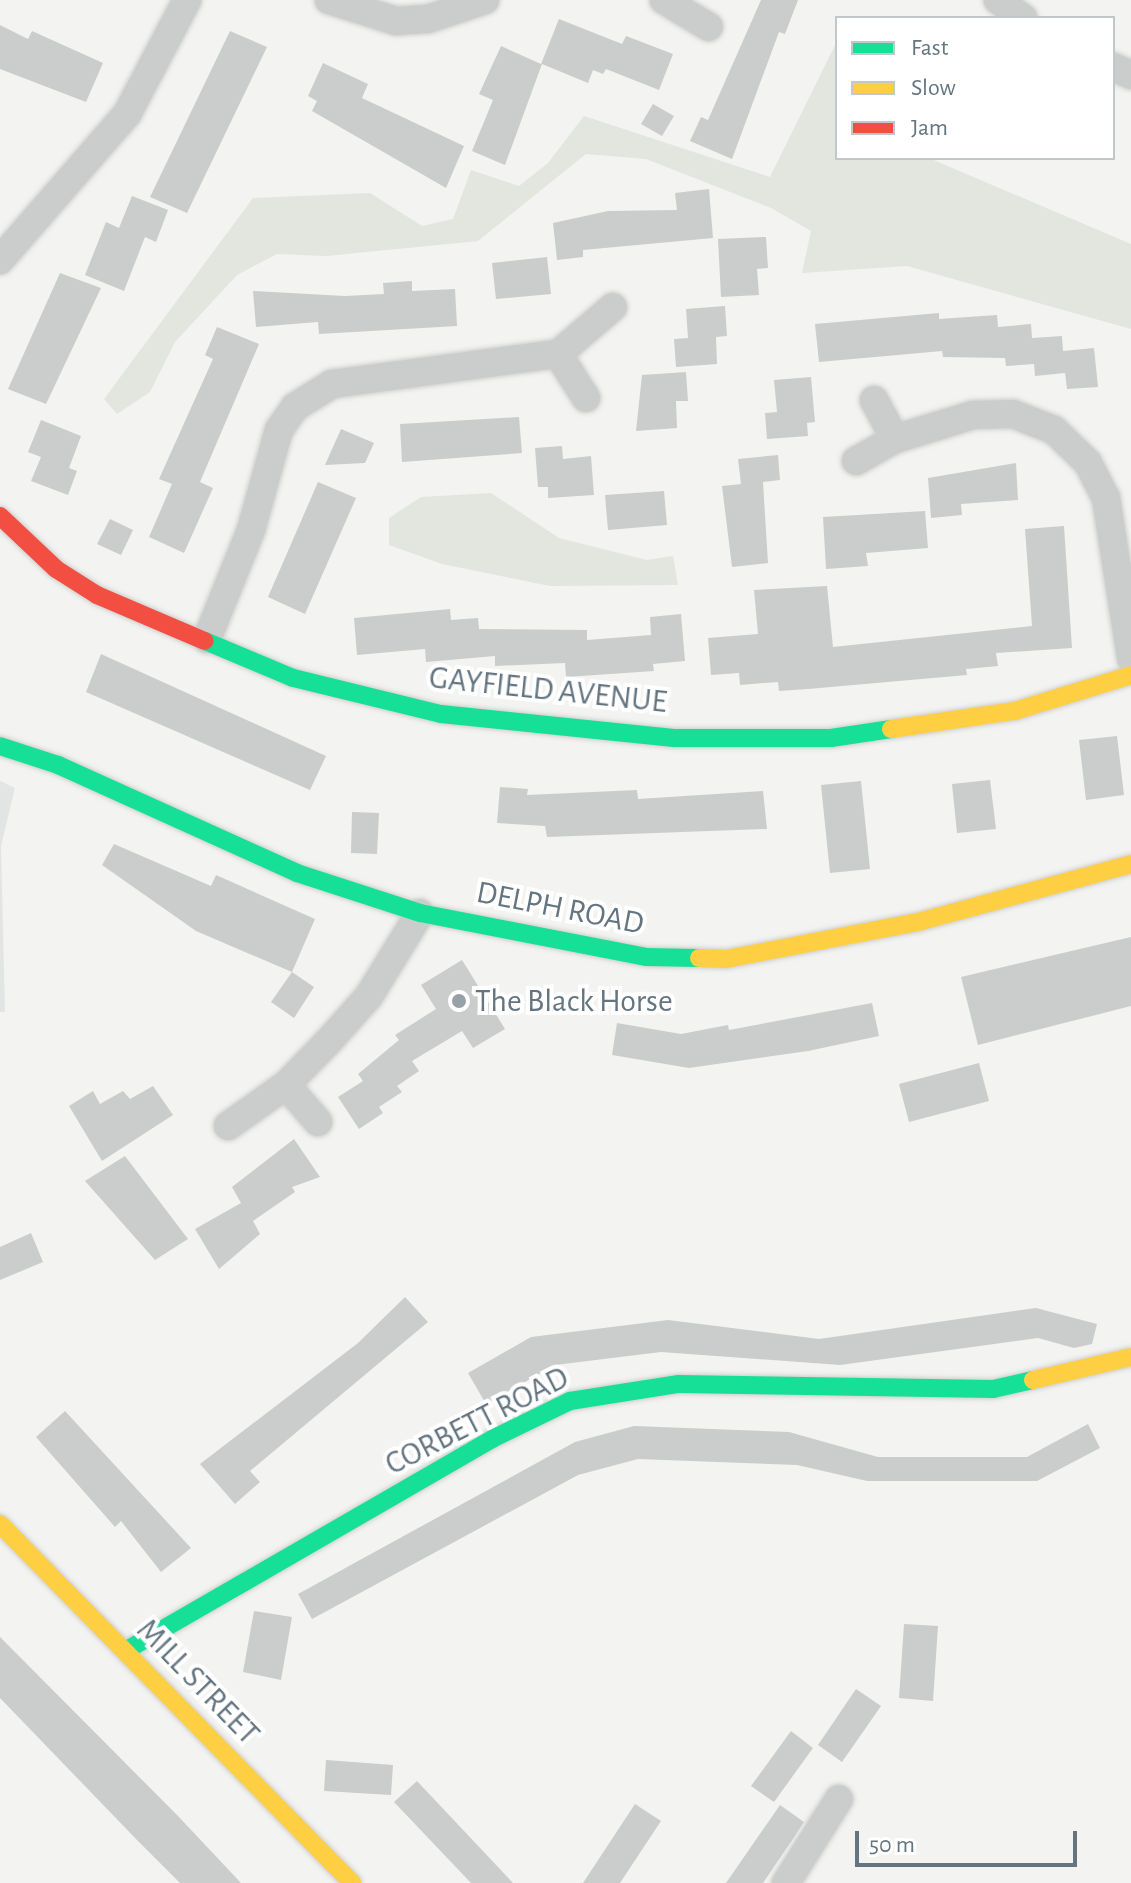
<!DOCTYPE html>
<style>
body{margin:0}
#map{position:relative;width:1131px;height:1883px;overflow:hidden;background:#f3f3f1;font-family:"Alegreya Sans",sans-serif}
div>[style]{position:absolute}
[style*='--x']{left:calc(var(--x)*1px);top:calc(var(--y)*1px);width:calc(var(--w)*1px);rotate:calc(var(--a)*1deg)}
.built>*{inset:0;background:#e3e4e4}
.green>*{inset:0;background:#e2e6df}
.building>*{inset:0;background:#cbcccc}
.roads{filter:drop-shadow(0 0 2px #cfcfcf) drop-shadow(0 0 2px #cfcfcf)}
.street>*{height:28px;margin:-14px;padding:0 14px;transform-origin:14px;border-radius:14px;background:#cbcccc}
.fast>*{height:18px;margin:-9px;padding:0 9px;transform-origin:9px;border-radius:9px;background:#16e098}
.slow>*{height:18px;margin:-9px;padding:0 9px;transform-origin:9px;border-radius:9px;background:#ffcf43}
.jam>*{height:18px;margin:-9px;padding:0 9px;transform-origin:9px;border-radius:9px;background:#f24e42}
.dots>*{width:22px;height:22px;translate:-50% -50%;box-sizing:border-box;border:4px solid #fff;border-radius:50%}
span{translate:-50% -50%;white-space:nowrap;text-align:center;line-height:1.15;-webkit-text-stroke:8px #fff;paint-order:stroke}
.street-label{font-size:32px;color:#647580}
.poi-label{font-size:32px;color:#647580}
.left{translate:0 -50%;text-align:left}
.legend{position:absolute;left:835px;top:16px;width:280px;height:144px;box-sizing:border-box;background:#fff;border:2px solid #c1c8cc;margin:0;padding:10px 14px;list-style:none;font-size:24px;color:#647580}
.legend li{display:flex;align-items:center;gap:16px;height:40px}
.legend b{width:40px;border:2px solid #c1c8cc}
.scale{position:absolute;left:855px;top:1831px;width:222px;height:36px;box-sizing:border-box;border:4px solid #647580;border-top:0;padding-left:10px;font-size:24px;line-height:28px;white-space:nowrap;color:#647580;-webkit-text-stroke:6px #fff;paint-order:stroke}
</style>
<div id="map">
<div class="built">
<i style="clip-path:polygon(0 781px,15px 788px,1px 846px,5px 1012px,0 1012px)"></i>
</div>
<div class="green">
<i style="clip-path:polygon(837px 41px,837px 158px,929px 158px,1131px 244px,1131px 329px,907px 266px,802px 273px,811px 231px,771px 208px,646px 159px,586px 154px,478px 241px,327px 256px,277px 254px,237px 275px,175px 342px,150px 392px,117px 414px,104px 399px,253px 198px,370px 193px,422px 226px,453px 219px,471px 170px,519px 186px,548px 163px,584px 116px,770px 177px)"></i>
<i style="clip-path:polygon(491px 493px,559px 538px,647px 560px,673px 556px,678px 585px,550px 586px,442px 564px,389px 545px,389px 518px,421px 497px)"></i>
</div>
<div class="building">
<i style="clip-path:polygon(761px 0,798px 0,785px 34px,779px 32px,732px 159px,690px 141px,701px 117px,708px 120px)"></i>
<i style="clip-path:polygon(559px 19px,622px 44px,626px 36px,673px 54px,659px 90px,606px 69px,603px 74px,593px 70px,588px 83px,542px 64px,505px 165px,472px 151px,493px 100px,479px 94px,501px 46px,541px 64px)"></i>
<i style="clip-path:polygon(0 25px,28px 39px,32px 31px,103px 63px,86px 102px,0 69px)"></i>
<i style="clip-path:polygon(230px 31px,267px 47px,187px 213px,150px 197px)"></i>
<i style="clip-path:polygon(323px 63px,368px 84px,362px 98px,464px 146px,446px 188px,312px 111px,317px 101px,308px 96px)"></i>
<i style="clip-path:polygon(653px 104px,674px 116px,662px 136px,641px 124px)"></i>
<i style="clip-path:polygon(709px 189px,713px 238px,583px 250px,583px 257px,557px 260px,553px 223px,608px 211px,677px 210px,675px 193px)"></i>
<i style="clip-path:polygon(132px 196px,168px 210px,156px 242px,145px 237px,124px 291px,85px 275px,106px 222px,119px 228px)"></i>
<i style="clip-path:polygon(766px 237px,768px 268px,757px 269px,759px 295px,721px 297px,718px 239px)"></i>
<i style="clip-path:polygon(547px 257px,551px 294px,496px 299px,492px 263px)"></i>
<i style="clip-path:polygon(60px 273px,101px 288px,46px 404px,8px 389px)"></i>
<i style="clip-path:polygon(412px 281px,412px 291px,455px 289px,457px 326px,319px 334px,318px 322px,256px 327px,253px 291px,345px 296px,384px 294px,383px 283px)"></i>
<i style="clip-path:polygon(725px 306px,727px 336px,716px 337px,717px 364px,676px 367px,674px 339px,688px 338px,686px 309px)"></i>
<i style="clip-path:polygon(939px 313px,939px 319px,997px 315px,998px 327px,1031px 324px,1032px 338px,1062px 336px,1063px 351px,1094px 348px,1098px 387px,1067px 389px,1065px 373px,1035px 376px,1034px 364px,1006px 366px,1005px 358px,943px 357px,942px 351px,819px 362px,815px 324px)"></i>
<i style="clip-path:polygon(217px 327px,259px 344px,200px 482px,213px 488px,184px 553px,149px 537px,172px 484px,159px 479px,213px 359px,205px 355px)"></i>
<i style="clip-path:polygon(686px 372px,688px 401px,676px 401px,677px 428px,636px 431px,642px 375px)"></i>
<i style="clip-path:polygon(811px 377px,815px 422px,807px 423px,808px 436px,767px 439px,765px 413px,777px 412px,774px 380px)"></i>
<i style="clip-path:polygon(519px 417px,522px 453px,402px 462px,400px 424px)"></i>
<i style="clip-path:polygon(41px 420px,81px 436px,69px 468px,77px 471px,68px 495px,31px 481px,41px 457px,28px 452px)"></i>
<i style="clip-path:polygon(341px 429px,374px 443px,365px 463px,325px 465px)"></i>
<i style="clip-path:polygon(562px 446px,563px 459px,591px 456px,594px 495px,548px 498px,548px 487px,538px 487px,535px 448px)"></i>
<i style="clip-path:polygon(778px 455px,780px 480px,763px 482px,768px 563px,732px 567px,722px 486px,741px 484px,738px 459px)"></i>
<i style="clip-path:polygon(1016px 463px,1018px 500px,961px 504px,962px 515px,931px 518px,928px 478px)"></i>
<i style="clip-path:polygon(318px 482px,356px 498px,305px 614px,268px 597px)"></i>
<i style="clip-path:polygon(664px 491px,667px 525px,608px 530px,605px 495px)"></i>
<i style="clip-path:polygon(925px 511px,928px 548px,866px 553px,868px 566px,826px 569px,823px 517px)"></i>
<i style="clip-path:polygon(110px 519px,133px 530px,121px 555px,97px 544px)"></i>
<i style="clip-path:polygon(1064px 526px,1072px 648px,996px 653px,998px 666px,966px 669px,967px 675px,808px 689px,779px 691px,778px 682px,740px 685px,739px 673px,711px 675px,708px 638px,758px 634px,754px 590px,827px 586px,833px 647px,1032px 626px,1025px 529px)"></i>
<i style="clip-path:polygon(450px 609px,451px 620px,478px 618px,479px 629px,587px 630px,587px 640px,651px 635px,650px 617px,681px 614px,685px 661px,653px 664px,654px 671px,566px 677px,565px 663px,495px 666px,495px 656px,426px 662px,425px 649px,357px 655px,354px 618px)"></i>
<i style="clip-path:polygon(101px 654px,326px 756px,310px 790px,86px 692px)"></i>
<i style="clip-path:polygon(1117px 736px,1124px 795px,1086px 800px,1079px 740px)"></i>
<i style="clip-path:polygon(990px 780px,996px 829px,957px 833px,952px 784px)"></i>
<i style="clip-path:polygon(861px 781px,870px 869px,830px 873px,821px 785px)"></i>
<i style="clip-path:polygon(500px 787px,528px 789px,527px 795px,637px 790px,638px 799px,763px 791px,767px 829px,547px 837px,545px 826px,497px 823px)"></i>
<i style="clip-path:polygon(352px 812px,379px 813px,377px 854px,351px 853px)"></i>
<i style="clip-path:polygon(114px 844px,211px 886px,216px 875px,315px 919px,292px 972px,196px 931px,102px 865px)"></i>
<i style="clip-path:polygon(1131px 937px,1131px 1006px,978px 1045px,961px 977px)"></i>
<i style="clip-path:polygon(462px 960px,505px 1029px,473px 1048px,462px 1031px,412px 1061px,419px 1071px,397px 1086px,402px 1092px,379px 1107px,383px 1113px,359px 1129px,338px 1097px,363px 1081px,358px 1074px,399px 1040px,395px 1035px,436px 1009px,421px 985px)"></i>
<i style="clip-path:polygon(292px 972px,314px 987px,294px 1018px,271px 1002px)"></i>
<i style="clip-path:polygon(872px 1003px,879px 1036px,808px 1051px,689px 1068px,612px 1055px,617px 1023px,681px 1034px,728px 1025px,729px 1030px)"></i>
<i style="clip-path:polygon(979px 1063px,989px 1101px,909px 1122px,899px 1084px)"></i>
<i style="clip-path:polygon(153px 1086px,173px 1115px,102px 1161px,69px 1106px,93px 1091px,100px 1104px,123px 1091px,130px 1099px)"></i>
<i style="clip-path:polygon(294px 1139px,320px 1177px,292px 1187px,295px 1192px,253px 1221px,260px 1234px,219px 1269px,195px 1229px,241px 1203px,232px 1187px)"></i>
<i style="clip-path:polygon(125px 1156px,188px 1239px,155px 1260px,85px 1181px)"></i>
<i style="clip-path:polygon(31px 1233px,43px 1262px,0 1280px,0 1247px)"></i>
<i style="clip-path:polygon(405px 1297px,428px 1322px,250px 1471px,260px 1482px,235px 1504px,200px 1464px,358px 1343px)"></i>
<i style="clip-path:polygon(1036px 1308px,1097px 1324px,1092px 1344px,1074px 1348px,1038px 1338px,840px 1365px,661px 1352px,555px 1365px,486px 1404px,468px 1373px,531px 1337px,668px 1320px,819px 1339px)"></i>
<i style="clip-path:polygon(65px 1411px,191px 1548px,161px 1572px,121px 1521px,115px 1527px,36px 1437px)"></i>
<i style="clip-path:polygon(1088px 1424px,1100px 1448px,1037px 1481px,867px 1481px,797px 1465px,638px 1459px,578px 1475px,312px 1619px,298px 1594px,575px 1442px,634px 1426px,789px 1432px,878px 1457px,1027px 1457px)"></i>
<i style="clip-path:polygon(254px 1611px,292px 1617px,281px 1680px,243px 1672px)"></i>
<i style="clip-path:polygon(904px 1624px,938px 1626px,933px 1701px,899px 1698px)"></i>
<i style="clip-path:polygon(0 1637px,178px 1816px,241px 1883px,180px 1883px,137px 1840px,0 1698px)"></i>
<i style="clip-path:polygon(856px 1689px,881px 1706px,842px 1762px,818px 1745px)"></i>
<i style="clip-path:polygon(791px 1731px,813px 1748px,774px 1802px,751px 1786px)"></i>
<i style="clip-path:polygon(326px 1760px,393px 1765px,391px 1795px,324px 1791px)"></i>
<i style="clip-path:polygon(417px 1781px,513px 1883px,471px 1883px,394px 1802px)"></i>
<i style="clip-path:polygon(635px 1804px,661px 1821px,620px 1883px,583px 1883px)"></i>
<i style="clip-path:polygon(780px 1805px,804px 1822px,795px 1836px,763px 1883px,726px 1883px)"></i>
</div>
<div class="roads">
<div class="street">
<i style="--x:329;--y:0;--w:70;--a:17.4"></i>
<i style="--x:396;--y:21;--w:32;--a:-4"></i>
<i style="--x:428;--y:19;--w:60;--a:-18.4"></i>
<i style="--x:664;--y:0;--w:52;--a:31"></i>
<i style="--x:998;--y:0;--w:31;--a:36"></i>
<i style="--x:1113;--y:67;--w:20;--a:24"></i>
<i style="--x:0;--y:260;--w:194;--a:-49"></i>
<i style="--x:127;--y:114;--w:129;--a:-62.2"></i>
<i style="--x:558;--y:354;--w:52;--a:57.5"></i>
<i style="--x:874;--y:400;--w:44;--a:61.7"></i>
<i style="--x:856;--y:461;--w:45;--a:-29.4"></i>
<i style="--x:895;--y:439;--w:82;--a:-17.1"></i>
<i style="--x:973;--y:415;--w:40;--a:-1.4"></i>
<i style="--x:1013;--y:414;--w:44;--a:21.3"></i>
<i style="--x:1054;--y:430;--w:47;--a:44.1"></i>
<i style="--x:1088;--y:463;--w:39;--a:63"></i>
<i style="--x:1106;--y:498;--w:162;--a:81.1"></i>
<i style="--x:207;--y:639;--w:118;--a:-68"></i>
<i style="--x:251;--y:530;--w:104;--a:-74.4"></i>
<i style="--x:279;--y:430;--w:28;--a:-55"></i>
<i style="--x:295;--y:407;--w:44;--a:-31.9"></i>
<i style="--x:332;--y:384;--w:228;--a:-7.6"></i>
<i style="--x:558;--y:354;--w:72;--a:-40.5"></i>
<i style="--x:286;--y:1085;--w:49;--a:49.1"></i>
<i style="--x:228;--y:1126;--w:71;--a:-35.3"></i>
<i style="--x:286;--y:1085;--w:60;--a:-45.7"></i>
<i style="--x:328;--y:1042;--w:62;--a:-48.3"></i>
<i style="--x:369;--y:996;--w:97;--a:-58.4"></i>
<i style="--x:786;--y:1883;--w:99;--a:-57.8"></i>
</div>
<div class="fast">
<i style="--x:205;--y:641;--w:95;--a:22.8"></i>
<i style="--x:293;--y:678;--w:152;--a:13.7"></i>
<i style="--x:441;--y:714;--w:234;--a:5.9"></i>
<i style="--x:674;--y:738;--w:157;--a:0"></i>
<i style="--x:831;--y:738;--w:61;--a:-8.5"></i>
<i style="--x:0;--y:746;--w:61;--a:18.1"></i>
<i style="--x:58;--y:765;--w:262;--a:24.3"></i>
<i style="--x:297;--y:873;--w:129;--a:18"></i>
<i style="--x:420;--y:913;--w:230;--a:11"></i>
<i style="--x:646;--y:957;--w:53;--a:1.1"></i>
<i style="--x:125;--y:1651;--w:424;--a:-30"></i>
<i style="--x:492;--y:1439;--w:87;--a:-26"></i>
<i style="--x:570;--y:1401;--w:110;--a:-8.9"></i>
<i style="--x:679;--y:1384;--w:314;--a:0.9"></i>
<i style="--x:993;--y:1389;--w:41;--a:-12.7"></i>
</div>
<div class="slow">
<i style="--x:891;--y:729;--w:125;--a:-8.3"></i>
<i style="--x:1015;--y:711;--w:121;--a:-17.2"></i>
<i style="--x:699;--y:958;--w:27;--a:2"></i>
<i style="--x:726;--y:959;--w:196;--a:-10.9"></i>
<i style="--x:918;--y:922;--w:221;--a:-15.2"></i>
<i style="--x:1033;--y:1380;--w:101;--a:-13.2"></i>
<i style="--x:0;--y:1524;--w:503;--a:45.56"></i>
</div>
<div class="jam">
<i style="--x:0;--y:516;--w:77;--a:43.4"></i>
<i style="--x:56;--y:569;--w:49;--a:32.4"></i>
<i style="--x:97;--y:595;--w:117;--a:23.1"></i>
</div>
</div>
<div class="dots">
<i style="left:459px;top:1001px;background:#96a1a8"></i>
</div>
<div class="street-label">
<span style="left:548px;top:690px;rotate:6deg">GAYFIELD AVENUE</span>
<span style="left:560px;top:908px;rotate:11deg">DELPH ROAD</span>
<span style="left:477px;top:1421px;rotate:-27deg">CORBETT ROAD</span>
<span style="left:198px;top:1682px;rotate:46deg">MILL STREET</span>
</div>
<div class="poi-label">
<span class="left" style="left:475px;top:1001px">The Black Horse</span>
</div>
<ul class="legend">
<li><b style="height:10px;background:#16e098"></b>Fast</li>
<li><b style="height:10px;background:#ffcf43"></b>Slow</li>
<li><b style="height:10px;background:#f24e42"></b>Jam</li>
</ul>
<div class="scale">50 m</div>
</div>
